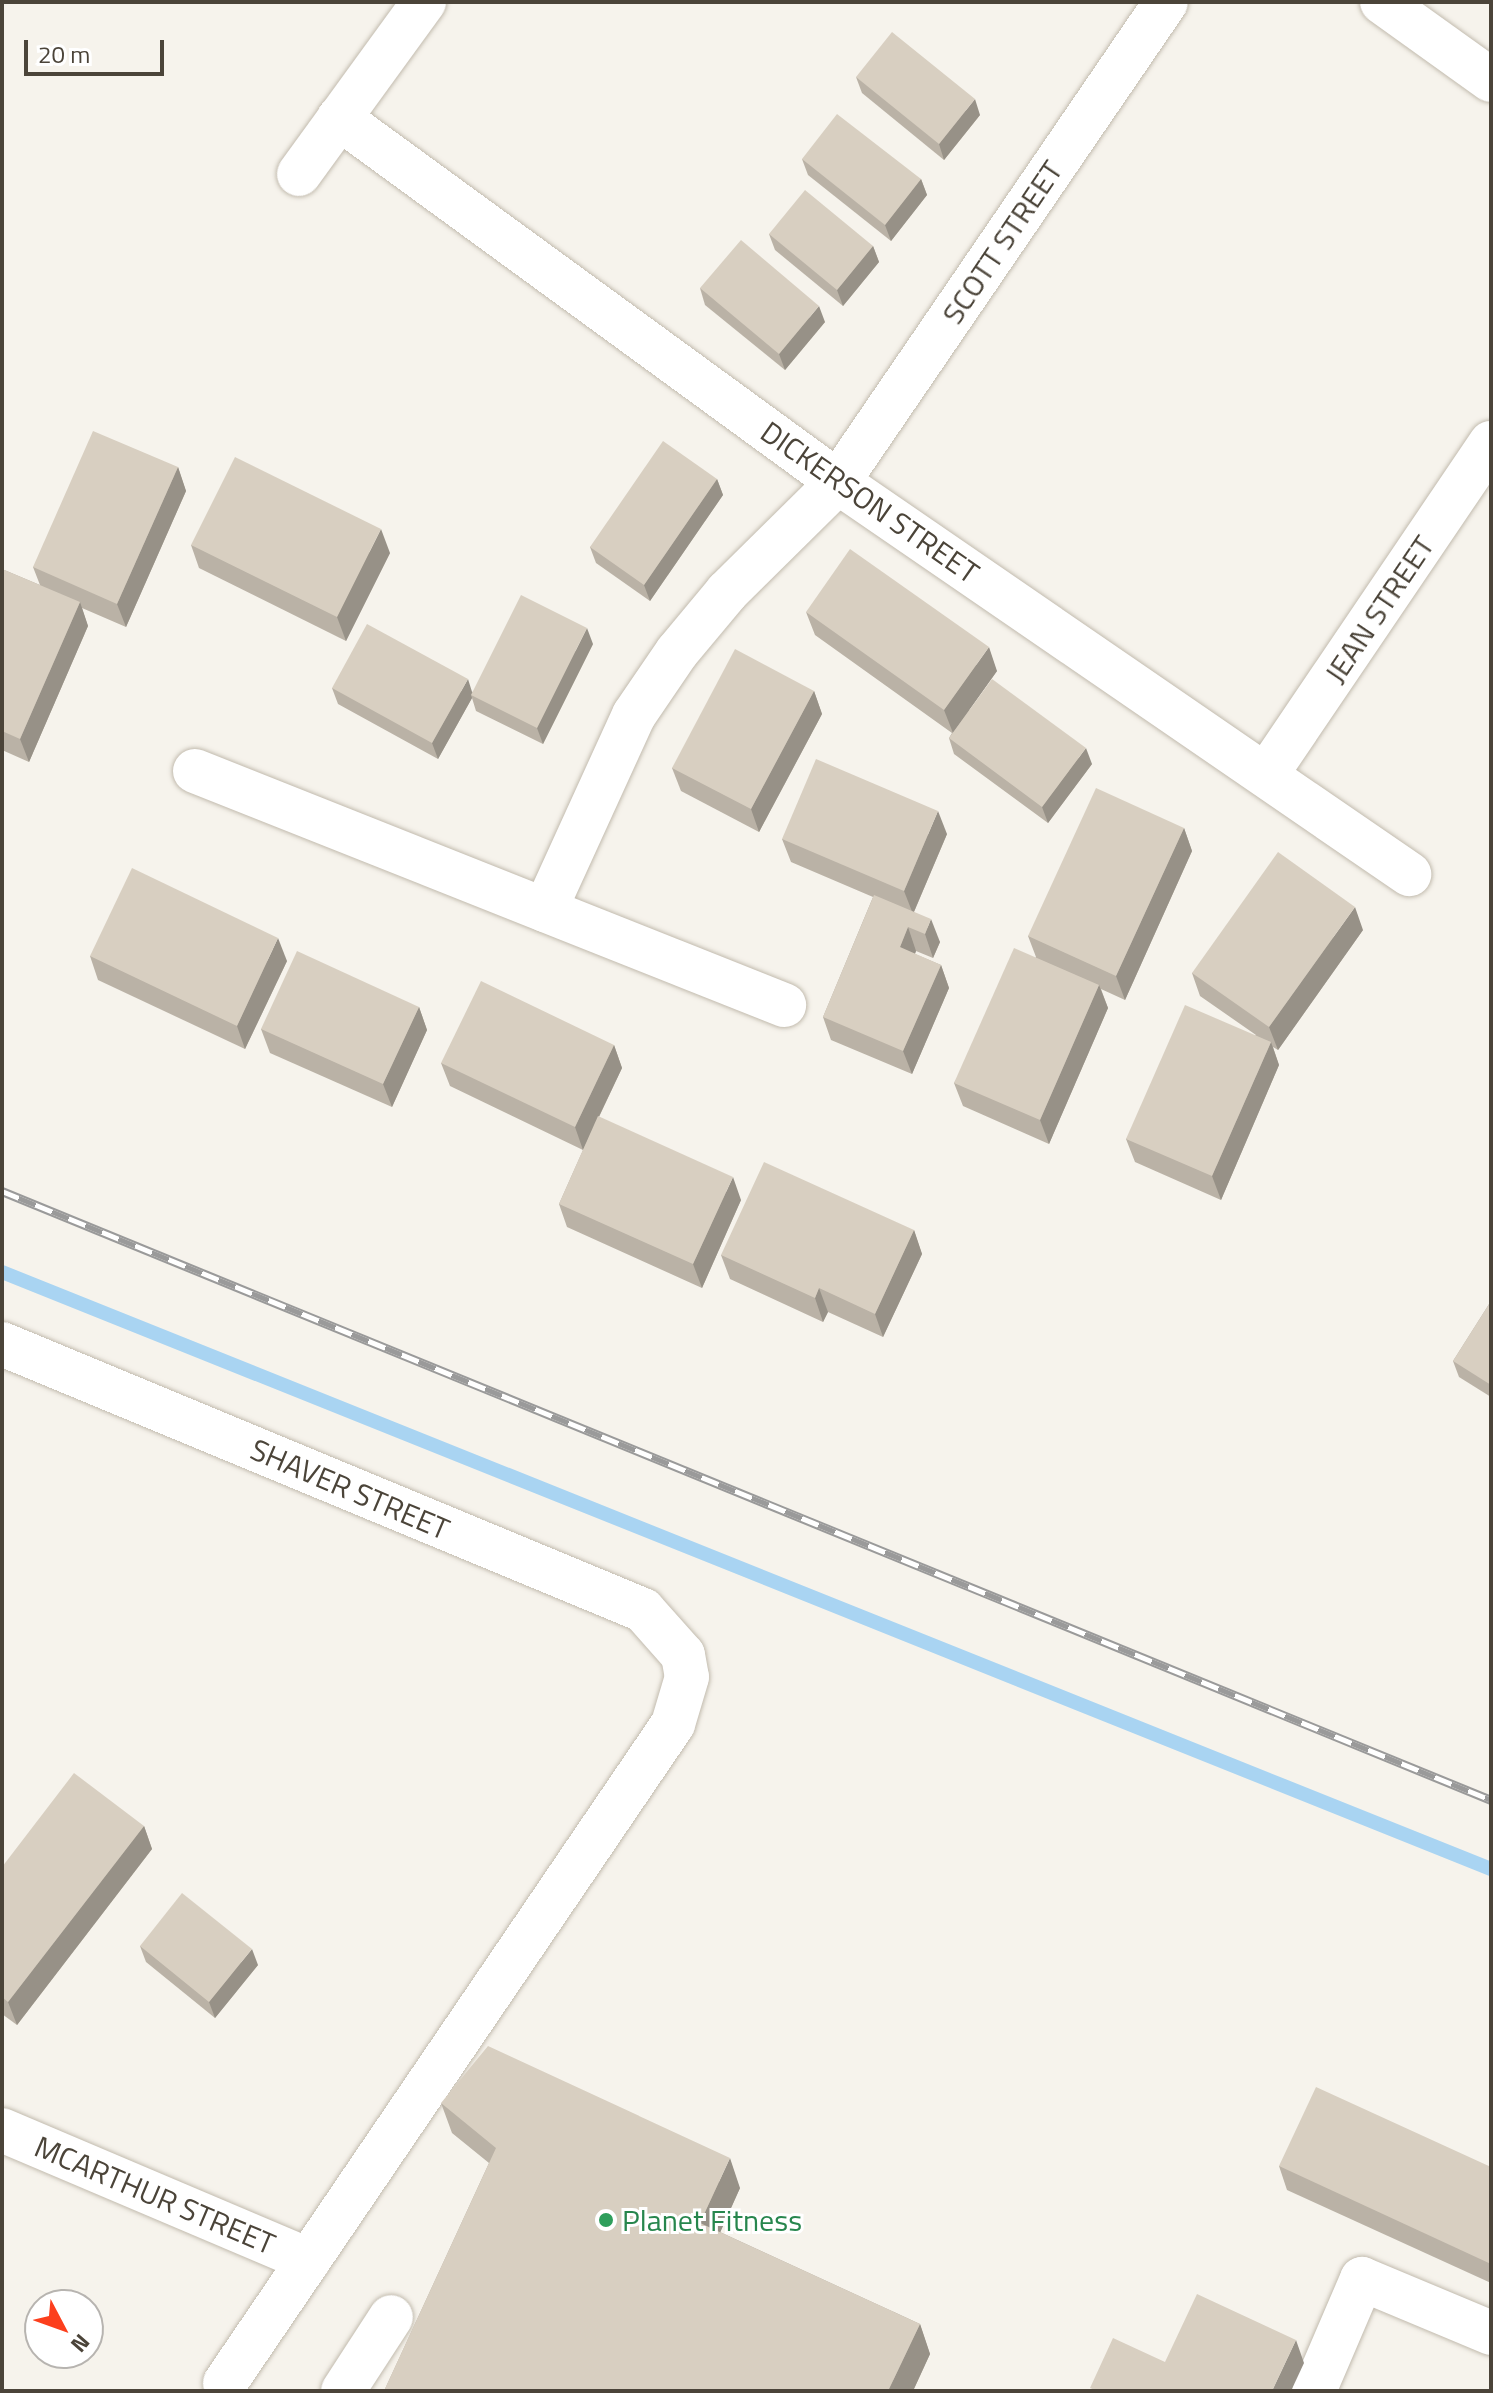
<!DOCTYPE html>
<style>
body{margin:0}
#map{position:relative;width:1493px;height:2393px;overflow:hidden;background:#f6f3ec;font-family:"Titillium Web",sans-serif}
div>[style]{position:absolute}
[style*='--x']{left:calc(var(--x)*1px);top:calc(var(--y)*1px);width:calc(var(--w)*1px);rotate:calc(var(--a)*1deg)}
.stream>*{height:14px;margin:-7px;padding:0 7px;transform-origin:7px;border-radius:7px;background:#a9d4f2}
.roads{filter:drop-shadow(0 0 2px #c2bbae) drop-shadow(0 0 2px #c2bbae)}
.minor>*{height:44px;margin:-22px;padding:0 22px;transform-origin:22px;border-radius:22px;background:#fff}
.rail>*{height:9px;margin-top:-4.5px;transform-origin:0;background:repeating-linear-gradient(90deg,#fff 0 18px,#9a9a9a 0 36px);box-sizing:border-box;border-block:2px solid #9a9a9a}
.wall>*{inset:0;background:#bab2a6}
.shaded-wall>*{inset:0;background:#979187}
.building>*{inset:0;background:#d8cfc1}
.dots>*{width:22px;height:22px;translate:-50% -50%;box-sizing:border-box;border:4px solid #fff;border-radius:50%}
span{translate:-50% -50%;white-space:nowrap;text-align:center;line-height:1.15;-webkit-text-stroke:6px #fff;paint-order:stroke}
.street-label{font-size:30px;color:#4b4439}
.leisure-label{font-size:30px;color:#27864d}
.left{translate:0 -50%;text-align:left}
.frame{position:absolute;inset:0;border:4px solid #4b4439;pointer-events:none}
.north{position:absolute;left:24px;top:2289px;width:80px;height:80px;box-sizing:border-box;background:#fff;border:2px solid #b7b4b0;border-radius:50%;rotate:131deg;font-size:22px;font-weight:700;line-height:32px;text-align:center;color:#4b4439}
.north::after{content:'';display:block;margin:auto;width:28px;height:36px;background:#fc3f1d;clip-path:polygon(50% 0,100% 100%,50% 72%,0 100%)}
.scale{position:absolute;left:24px;top:40px;width:140px;height:36px;box-sizing:border-box;border:4px solid #4b4439;border-top:0;padding-left:10px;font-size:24px;line-height:28px;white-space:nowrap;color:#4b4439;-webkit-text-stroke:6px #fff;paint-order:stroke}
</style>
<div id="map">
<div class="stream">
<i style="--x:2;--y:1272;--w:1604;--a:21.85"></i>
</div>
<div class="roads">
<div class="minor">
<i style="--x:1382;--y:2;--w:134;--a:35.6"></i>
<i style="--x:339;--y:118;--w:618;--a:36.11"></i>
<i style="--x:838;--y:482;--w:693;--a:34.47"></i>
<i style="--x:299;--y:174;--w:213;--a:-54"></i>
<i style="--x:195;--y:771;--w:634;--a:21.67"></i>
<i style="--x:1266;--y:775;--w:401;--a:-55.9"></i>
<i style="--x:545;--y:910;--w:214;--a:-65.5"></i>
<i style="--x:634;--y:715;--w:76;--a:-55.7"></i>
<i style="--x:677;--y:652;--w:78;--a:-50.2"></i>
<i style="--x:727;--y:592;--w:156;--a:-44.7"></i>
<i style="--x:838;--y:482;--w:581;--a:-55.65"></i>
<i style="--x:2;--y:1344;--w:694;--a:22.54"></i>
<i style="--x:643;--y:1610;--w:60;--a:48.4"></i>
<i style="--x:683;--y:1655;--w:22;--a:80"></i>
<i style="--x:687;--y:1677;--w:49;--a:106.6"></i>
<i style="--x:673;--y:1724;--w:797;--a:124.21"></i>
<i style="--x:2;--y:2130;--w:333;--a:23"></i>
<i style="--x:343;--y:2391;--w:88;--a:-57"></i>
<i style="--x:1314;--y:2391;--w:122;--a:-66.8"></i>
<i style="--x:1362;--y:2279;--w:140;--a:22.7"></i>
</div>
</div>
<div class="rail">
<i style="--x:2;--y:1191;--w:1609;--a:22.24"></i>
</div>
<div class="wall">
<i style="clip-path:polygon(856px 77px,980px 115px,944px 160px,862px 93px)"></i>
<i style="clip-path:polygon(802px 159px,921px 179px,927px 195px,891px 241px,808px 175px)"></i>
<i style="clip-path:polygon(769px 234px,873px 246px,879px 262px,843px 306px,775px 250px)"></i>
<i style="clip-path:polygon(700px 288px,825px 322px,785px 370px,705px 305px)"></i>
<i style="clip-path:polygon(178px 467px,186px 491px,126px 627px,82px 608px,88px 626px,29px 762px,2px 750px,2px 569px,40px 585px,33px 567px)"></i>
<i style="clip-path:polygon(717px 479px,723px 495px,650px 601px,596px 563px,590px 547px)"></i>
<i style="clip-path:polygon(191px 545px,390px 553px,346px 641px,199px 568px)"></i>
<i style="clip-path:polygon(806px 612px,997px 671px,969px 710px,1092px 764px,1048px 823px,954px 754px,949px 738px,952px 733px,815px 635px)"></i>
<i style="clip-path:polygon(593px 644px,543px 744px,476px 711px,472px 698px,438px 759px,338px 704px,332px 688px,472px 692px)"></i>
<i style="clip-path:polygon(814px 691px,822px 714px,759px 832px,681px 791px,672px 768px)"></i>
<i style="clip-path:polygon(1184px 828px,1192px 851px,1125px 1000px,1101px 989px,1108px 1008px,1049px 1144px,963px 1106px,954px 1083px,1036px 957px,1028px 936px)"></i>
<i style="clip-path:polygon(947px 834px,914px 912px,940px 942px,933px 958px,916px 951px,915px 954px,941px 965px,949px 988px,912px 1074px,831px 1040px,823px 1017px,873px 897px,791px 862px,782px 839px)"></i>
<i style="clip-path:polygon(1363px 930px,1278px 1050px,1273px 1047px,1279px 1065px,1221px 1200px,1135px 1162px,1126px 1139px,1256px 1035px,1200px 996px,1192px 973px)"></i>
<i style="clip-path:polygon(90px 956px,287px 961px,245px 1049px,98px 980px)"></i>
<i style="clip-path:polygon(419px 1007px,427px 1030px,392px 1107px,270px 1053px,261px 1029px)"></i>
<i style="clip-path:polygon(614px 1045px,622px 1068px,599px 1117px,741px 1200px,702px 1288px,567px 1227px,559px 1204px,583px 1150px,450px 1086px,441px 1063px)"></i>
<i style="clip-path:polygon(914px 1230px,922px 1254px,883px 1337px,828px 1312px,823px 1322px,730px 1279px,721px 1255px)"></i>
<i style="clip-path:polygon(1491px 1301px,1491px 1397px,1459px 1377px,1453px 1361px)"></i>
<i style="clip-path:polygon(144px 1826px,152px 1849px,17px 2025px,2px 2014px,2px 1867px)"></i>
<i style="clip-path:polygon(140px 1946px,258px 1965px,215px 2018px,146px 1962px)"></i>
<i style="clip-path:polygon(441px 2103px,740px 2188px,720px 2232px,920px 2324px,930px 2354px,913px 2391px,384px 2391px,489px 2163px,452px 2133px)"></i>
<i style="clip-path:polygon(1279px 2166px,1491px 2167px,1491px 2283px,1287px 2190px)"></i>
</div>
<div class="shaded-wall">
<i style="clip-path:polygon(975px 99px,980px 115px,944px 160px,939px 144px)"></i>
<i style="clip-path:polygon(921px 179px,927px 195px,891px 241px,885px 225px)"></i>
<i style="clip-path:polygon(873px 246px,879px 262px,843px 306px,837px 290px)"></i>
<i style="clip-path:polygon(819px 306px,825px 322px,785px 370px,779px 354px)"></i>
<i style="clip-path:polygon(178px 467px,186px 491px,126px 627px,117px 604px)"></i>
<i style="clip-path:polygon(717px 479px,723px 495px,650px 601px,644px 585px)"></i>
<i style="clip-path:polygon(381px 529px,390px 553px,346px 641px,337px 617px)"></i>
<i style="clip-path:polygon(80px 602px,88px 626px,29px 762px,20px 739px)"></i>
<i style="clip-path:polygon(587px 628px,593px 644px,543px 744px,537px 728px)"></i>
<i style="clip-path:polygon(989px 647px,997px 671px,953px 733px,944px 710px)"></i>
<i style="clip-path:polygon(468px 679px,473px 695px,471px 695px,472px 698px,438px 759px,432px 743px)"></i>
<i style="clip-path:polygon(814px 691px,822px 714px,759px 832px,751px 809px)"></i>
<i style="clip-path:polygon(1086px 748px,1092px 764px,1048px 823px,1042px 807px)"></i>
<i style="clip-path:polygon(938px 811px,947px 834px,913px 914px,904px 891px)"></i>
<i style="clip-path:polygon(1184px 828px,1192px 851px,1125px 1000px,1116px 976px)"></i>
<i style="clip-path:polygon(1355px 907px,1363px 930px,1278px 1050px,1269px 1027px)"></i>
<i style="clip-path:polygon(931px 919px,940px 942px,933px 958px,925px 934px)"></i>
<i style="clip-path:polygon(908px 927px,916px 951px,908px 970px,900px 947px)"></i>
<i style="clip-path:polygon(278px 938px,287px 961px,245px 1049px,237px 1026px)"></i>
<i style="clip-path:polygon(941px 965px,949px 988px,912px 1074px,903px 1051px)"></i>
<i style="clip-path:polygon(1099px 985px,1108px 1008px,1049px 1144px,1040px 1120px)"></i>
<i style="clip-path:polygon(419px 1007px,427px 1030px,392px 1107px,383px 1084px)"></i>
<i style="clip-path:polygon(1271px 1042px,1279px 1065px,1221px 1200px,1212px 1176px)"></i>
<i style="clip-path:polygon(614px 1045px,622px 1068px,583px 1150px,575px 1127px)"></i>
<i style="clip-path:polygon(733px 1177px,741px 1200px,702px 1288px,693px 1264px)"></i>
<i style="clip-path:polygon(914px 1230px,922px 1254px,883px 1337px,875px 1314px)"></i>
<i style="clip-path:polygon(819px 1288px,828px 1312px,823px 1322px,815px 1298px)"></i>
<i style="clip-path:polygon(144px 1826px,152px 1849px,17px 2025px,8px 2002px)"></i>
<i style="clip-path:polygon(252px 1949px,258px 1965px,215px 2018px,209px 2002px)"></i>
<i style="clip-path:polygon(730px 2158px,740px 2188px,711px 2253px,700px 2223px)"></i>
<i style="clip-path:polygon(920px 2324px,930px 2354px,913px 2391px,888px 2391px)"></i>
<i style="clip-path:polygon(1296px 2340px,1304px 2363px,1291px 2391px,1272px 2391px)"></i>
</div>
<div class="building">
<i style="clip-path:polygon(892px 32px,975px 99px,939px 144px,856px 77px)"></i>
<i style="clip-path:polygon(837px 114px,921px 179px,885px 225px,802px 159px)"></i>
<i style="clip-path:polygon(805px 190px,873px 246px,837px 290px,769px 234px)"></i>
<i style="clip-path:polygon(741px 240px,819px 306px,779px 354px,700px 288px)"></i>
<i style="clip-path:polygon(93px 431px,178px 467px,117px 604px,33px 567px)"></i>
<i style="clip-path:polygon(663px 441px,717px 479px,644px 585px,590px 547px)"></i>
<i style="clip-path:polygon(235px 457px,381px 529px,337px 617px,191px 545px)"></i>
<i style="clip-path:polygon(850px 549px,989px 647px,944px 710px,806px 612px)"></i>
<i style="clip-path:polygon(2px 569px,80px 602px,20px 739px,2px 731px)"></i>
<i style="clip-path:polygon(521px 595px,587px 628px,537px 728px,471px 695px)"></i>
<i style="clip-path:polygon(367px 624px,468px 679px,432px 743px,332px 688px)"></i>
<i style="clip-path:polygon(735px 649px,814px 691px,751px 809px,672px 768px)"></i>
<i style="clip-path:polygon(992px 679px,1086px 748px,1042px 807px,949px 738px)"></i>
<i style="clip-path:polygon(816px 759px,938px 811px,904px 891px,782px 839px)"></i>
<i style="clip-path:polygon(1096px 788px,1184px 828px,1116px 976px,1028px 936px)"></i>
<i style="clip-path:polygon(1278px 852px,1355px 907px,1269px 1027px,1192px 973px)"></i>
<i style="clip-path:polygon(132px 868px,278px 938px,237px 1026px,90px 956px)"></i>
<i style="clip-path:polygon(874px 895px,931px 919px,925px 934px,908px 927px,900px 947px,941px 965px,903px 1051px,823px 1017px)"></i>
<i style="clip-path:polygon(1014px 948px,1099px 985px,1040px 1120px,954px 1083px)"></i>
<i style="clip-path:polygon(297px 951px,419px 1007px,383px 1084px,261px 1029px)"></i>
<i style="clip-path:polygon(481px 981px,614px 1045px,575px 1127px,441px 1063px)"></i>
<i style="clip-path:polygon(1185px 1005px,1271px 1042px,1212px 1176px,1126px 1139px)"></i>
<i style="clip-path:polygon(598px 1116px,733px 1177px,693px 1264px,559px 1204px)"></i>
<i style="clip-path:polygon(764px 1162px,914px 1230px,875px 1314px,819px 1288px,815px 1298px,721px 1255px)"></i>
<i style="clip-path:polygon(1491px 1301px,1491px 1385px,1453px 1361px)"></i>
<i style="clip-path:polygon(74px 1773px,144px 1826px,8px 2002px,2px 1997px,2px 1867px)"></i>
<i style="clip-path:polygon(182px 1893px,252px 1949px,209px 2002px,140px 1946px)"></i>
<i style="clip-path:polygon(488px 2046px,730px 2158px,700px 2223px,920px 2324px,888px 2391px,384px 2391px,496px 2148px,441px 2103px)"></i>
<i style="clip-path:polygon(1316px 2087px,1491px 2167px,1491px 2264px,1279px 2166px)"></i>
<i style="clip-path:polygon(1197px 2294px,1296px 2340px,1272px 2391px,1097px 2391px,1090px 2388px,1113px 2338px,1165px 2362px)"></i>
</div>
<div class="dots">
<i style="left:606px;top:2220px;background:#2e9e5b"></i>
</div>
<div class="street-label">
<span style="left:1002px;top:242px;rotate:-56deg">SCOTT STREET</span>
<span style="left:870px;top:502px;rotate:35deg">DICKERSON STREET</span>
<span style="left:1379px;top:609px;rotate:-56deg">JEAN STREET</span>
<span style="left:350px;top:1489px;rotate:23deg">SHAVER STREET</span>
<span style="left:155px;top:2195px;rotate:23deg">MCARTHUR STREET</span>
</div>
<div class="leisure-label">
<span class="left" style="left:622px;top:2220px">Planet Fitness</span>
</div>
<div class="frame"></div>
<div class="north">N</div>
<div class="scale">20 m</div>
</div>
